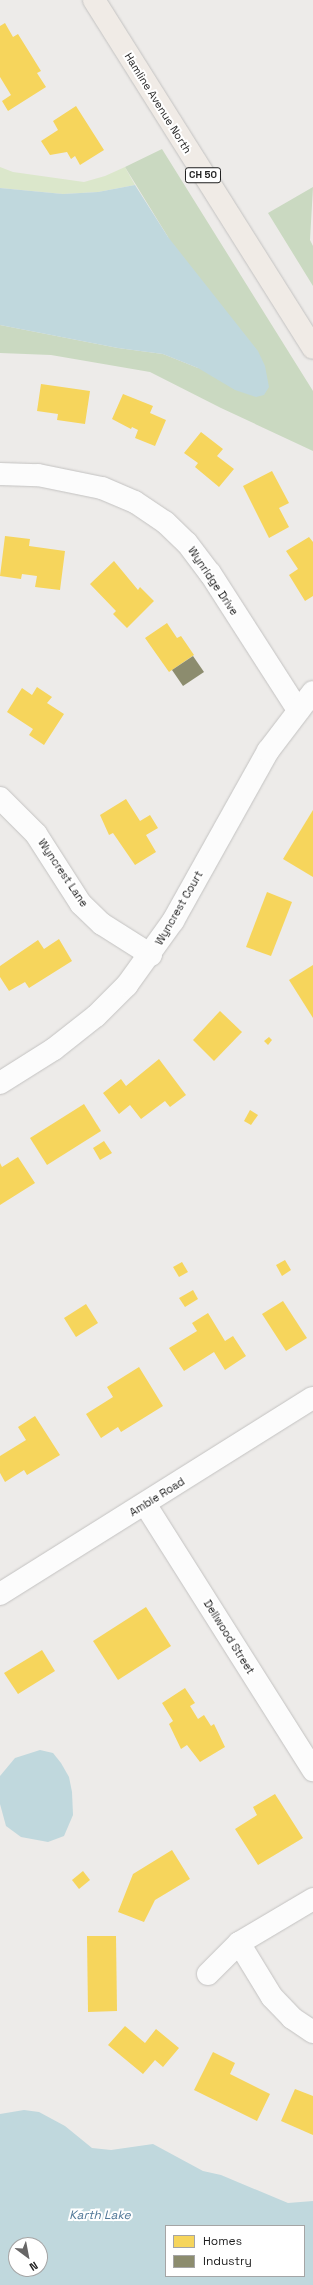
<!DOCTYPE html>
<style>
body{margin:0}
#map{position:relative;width:313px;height:2285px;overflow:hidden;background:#edebe9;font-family:"Space Grotesk",sans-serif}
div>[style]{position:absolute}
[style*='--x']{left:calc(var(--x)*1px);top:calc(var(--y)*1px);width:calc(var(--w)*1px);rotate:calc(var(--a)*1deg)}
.grass>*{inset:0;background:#dbe7cb}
.forest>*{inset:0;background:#cad9c1}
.water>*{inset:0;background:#c0d8dd}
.homes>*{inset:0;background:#f6d55c}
.industry>*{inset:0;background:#8c8c6e}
.roads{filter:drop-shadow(0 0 1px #c3c2c1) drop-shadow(0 0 1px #c3c2c1)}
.minor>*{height:22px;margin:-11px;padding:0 11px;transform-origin:11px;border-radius:11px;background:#fcfcfc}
.major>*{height:22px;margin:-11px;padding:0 11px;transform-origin:11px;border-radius:11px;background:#f0ebe6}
span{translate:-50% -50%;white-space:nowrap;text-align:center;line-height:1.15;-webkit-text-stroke:4px #fff;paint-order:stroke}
.shield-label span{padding:1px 3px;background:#fff;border:1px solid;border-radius:3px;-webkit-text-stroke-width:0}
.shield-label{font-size:10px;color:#1f1f1f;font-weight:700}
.street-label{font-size:11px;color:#1f1f1f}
.water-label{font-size:12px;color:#4e7696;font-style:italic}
.legend{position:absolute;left:165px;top:2225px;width:140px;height:52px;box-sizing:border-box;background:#fff;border:1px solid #a5a5a5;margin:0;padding:5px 7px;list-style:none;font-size:12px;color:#1f1f1f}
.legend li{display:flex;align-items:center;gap:8px;height:20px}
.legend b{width:20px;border:1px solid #a5a5a5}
.north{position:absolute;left:8px;top:2237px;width:40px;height:40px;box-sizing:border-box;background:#fff;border:1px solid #a5a5a5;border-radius:50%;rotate:148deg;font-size:11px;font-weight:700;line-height:16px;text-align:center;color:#1f1f1f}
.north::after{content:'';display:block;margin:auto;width:14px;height:18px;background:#676666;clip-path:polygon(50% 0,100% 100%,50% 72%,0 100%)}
</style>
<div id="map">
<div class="grass">
<i style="clip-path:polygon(0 167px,13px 172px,84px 182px,105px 176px,125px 167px,135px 185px,98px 192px,63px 194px,0 188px)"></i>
</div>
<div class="forest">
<i style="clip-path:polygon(162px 149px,313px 391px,313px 451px,221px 408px,150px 372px,51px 355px,0 353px,0 325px,118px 348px,163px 354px,198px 368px,168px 237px,125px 167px)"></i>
<i style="clip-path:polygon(313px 187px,310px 240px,313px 246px,313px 286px,268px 213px)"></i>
</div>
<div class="water">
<i style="clip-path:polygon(135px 185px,168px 237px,258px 351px,265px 366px,269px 387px,264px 395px,256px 397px,235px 390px,198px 368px,163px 354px,118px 348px,0 325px,0 188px,63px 194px,98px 192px)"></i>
<i style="clip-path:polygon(40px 1750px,53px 1753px,61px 1763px,69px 1777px,72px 1792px,73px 1815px,64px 1836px,48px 1842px,21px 1837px,6px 1826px,0 1804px,0 1776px,15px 1758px)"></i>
<i style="clip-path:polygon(evenodd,24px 2110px,39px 2112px,65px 2126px,92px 2148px,111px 2150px,153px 2144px,203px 2171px,221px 2175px,288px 2203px,313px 2201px,313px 2285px,0 2285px,0 2114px,24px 2110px,166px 2226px,304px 2226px,304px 2276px,166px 2276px,166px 2226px,24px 2110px,16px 2245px,40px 2245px,40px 2269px,16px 2269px,16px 2245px)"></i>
</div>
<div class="homes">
<i style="clip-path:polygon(5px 23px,13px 37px,18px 34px,41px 71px,37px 73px,46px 87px,8px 111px,2px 101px,11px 95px,0 77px,0 26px)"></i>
<i style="clip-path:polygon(76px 106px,104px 150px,80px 165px,75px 156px,71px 159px,67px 152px,50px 155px,41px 141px,58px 130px,53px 121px)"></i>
<i style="clip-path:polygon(41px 384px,90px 391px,85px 424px,57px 420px,58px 414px,37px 411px)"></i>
<i style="clip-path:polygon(123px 394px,153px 406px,150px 413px,166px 420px,155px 446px,135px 438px,138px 430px,132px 427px,131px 429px,112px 419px)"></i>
<i style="clip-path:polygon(201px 432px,223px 449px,217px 456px,234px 469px,219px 487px,195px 467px,198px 463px,184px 453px)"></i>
<i style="clip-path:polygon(272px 471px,289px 503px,279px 508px,289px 527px,269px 538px,243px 486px)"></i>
<i style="clip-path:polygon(5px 536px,30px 539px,29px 546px,65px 551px,60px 590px,35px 587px,37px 576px,22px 574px,21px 579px,0 576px)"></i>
<i style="clip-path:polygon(309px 537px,313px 542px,313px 596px,305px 601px,289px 575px,298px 569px,286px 551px)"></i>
<i style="clip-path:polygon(114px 561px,138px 590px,140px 587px,154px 601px,127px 628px,113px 614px,116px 611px,90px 584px)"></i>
<i style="clip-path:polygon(167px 623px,177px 638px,181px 636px,194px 655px,169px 672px,145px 638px)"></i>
<i style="clip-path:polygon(37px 687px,52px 697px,47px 703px,64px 714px,44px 745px,29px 735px,33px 729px,7px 712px,22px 688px,32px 695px)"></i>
<i style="clip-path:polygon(126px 799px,140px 821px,150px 815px,158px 828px,146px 835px,156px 852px,135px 865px,113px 833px,109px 835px,100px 815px)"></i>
<i style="clip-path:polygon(313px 810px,313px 877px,283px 859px)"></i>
<i style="clip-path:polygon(267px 892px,292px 902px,271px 956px,246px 947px)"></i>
<i style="clip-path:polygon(59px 939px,72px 961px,29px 988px,25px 982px,9px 991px,0 977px,0 966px,38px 940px,44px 949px)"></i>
<i style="clip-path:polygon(313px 965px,313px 1018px,289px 980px)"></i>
<i style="clip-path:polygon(220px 1011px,242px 1032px,214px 1061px,193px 1040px)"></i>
<i style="clip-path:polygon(269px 1037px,272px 1040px,268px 1045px,264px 1041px)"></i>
<i style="clip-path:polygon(159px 1059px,186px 1095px,170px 1107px,165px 1101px,141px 1119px,130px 1105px,119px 1114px,103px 1093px,121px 1079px,126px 1086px)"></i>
<i style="clip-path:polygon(84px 1104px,101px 1131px,47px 1165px,30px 1138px)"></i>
<i style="clip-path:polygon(250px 1110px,258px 1115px,251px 1125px,244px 1121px)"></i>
<i style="clip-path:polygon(104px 1141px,112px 1153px,100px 1160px,93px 1148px)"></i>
<i style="clip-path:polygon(18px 1157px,35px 1183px,0 1205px,0 1163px,2px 1167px)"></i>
<i style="clip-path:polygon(285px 1260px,291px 1270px,282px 1276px,276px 1265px)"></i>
<i style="clip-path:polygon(182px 1262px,188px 1272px,179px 1277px,173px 1267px)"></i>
<i style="clip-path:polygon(193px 1290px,198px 1299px,185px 1307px,179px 1298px)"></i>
<i style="clip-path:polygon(283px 1301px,307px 1338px,286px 1351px,262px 1314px)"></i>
<i style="clip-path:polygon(86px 1304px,98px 1323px,76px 1337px,64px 1318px)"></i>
<i style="clip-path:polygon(208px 1313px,225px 1341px,233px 1336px,246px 1356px,225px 1370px,214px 1352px,184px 1371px,169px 1348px,197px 1331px,192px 1323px)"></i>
<i style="clip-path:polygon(139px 1367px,163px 1406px,121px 1432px,118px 1427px,101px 1438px,86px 1414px,113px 1397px,107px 1387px)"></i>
<i style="clip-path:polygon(35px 1416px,60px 1455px,27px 1475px,24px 1470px,5px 1482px,0 1473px,0 1456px,26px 1440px,18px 1427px)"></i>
<i style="clip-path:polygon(146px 1607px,171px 1646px,118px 1680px,93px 1641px)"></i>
<i style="clip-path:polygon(42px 1650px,55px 1671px,18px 1694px,4px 1673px)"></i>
<i style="clip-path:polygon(185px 1688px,195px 1703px,190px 1706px,198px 1719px,204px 1715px,211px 1726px,214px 1724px,225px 1747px,200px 1762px,187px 1745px,181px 1749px,169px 1724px,173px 1721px,162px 1703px)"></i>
<i style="clip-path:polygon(275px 1794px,303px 1838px,258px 1865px,235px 1829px,257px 1815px,253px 1807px)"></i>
<i style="clip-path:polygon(172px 1850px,190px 1879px,155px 1900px,144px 1922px,118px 1912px,133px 1874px)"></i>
<i style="clip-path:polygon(83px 1871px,90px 1880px,79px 1889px,72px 1880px)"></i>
<i style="clip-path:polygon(87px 1936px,116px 1936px,117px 2011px,88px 2012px)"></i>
<i style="clip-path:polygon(125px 2026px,145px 2043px,156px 2029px,179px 2048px,163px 2067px,155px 2060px,143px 2074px,108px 2045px)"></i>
<i style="clip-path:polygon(213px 2052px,235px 2063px,230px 2074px,270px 2094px,257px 2121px,194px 2090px)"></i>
<i style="clip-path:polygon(295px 2089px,313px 2096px,313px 2135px,281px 2121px)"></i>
</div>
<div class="industry">
<i style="clip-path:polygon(193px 656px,204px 672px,183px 686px,172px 670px)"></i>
</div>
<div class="roads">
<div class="minor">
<i style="--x:0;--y:474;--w:38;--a:2"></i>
<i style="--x:38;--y:475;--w:65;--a:11.5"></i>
<i style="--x:102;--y:488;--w:36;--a:23"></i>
<i style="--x:135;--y:502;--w:36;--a:34"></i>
<i style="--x:165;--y:522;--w:30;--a:44"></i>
<i style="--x:187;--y:543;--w:38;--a:53"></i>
<i style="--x:210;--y:573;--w:163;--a:57.3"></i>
<i style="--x:0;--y:798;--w:51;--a:45"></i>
<i style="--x:36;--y:834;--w:83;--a:57.3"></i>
<i style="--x:81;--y:904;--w:29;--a:44"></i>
<i style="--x:102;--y:924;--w:58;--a:32.3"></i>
<i style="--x:0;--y:1083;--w:64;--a:-32.2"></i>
<i style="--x:54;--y:1049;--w:53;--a:-38.2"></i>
<i style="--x:96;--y:1016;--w:44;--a:-45"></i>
<i style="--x:127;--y:985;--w:79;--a:-54.3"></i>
<i style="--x:173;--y:921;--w:195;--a:-60.8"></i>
<i style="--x:268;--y:751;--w:74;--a:-52.7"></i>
<i style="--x:145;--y:1504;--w:315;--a:57.7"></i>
<i style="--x:0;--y:1594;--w:369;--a:-32.1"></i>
<i style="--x:239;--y:1943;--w:63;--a:58.6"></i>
<i style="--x:272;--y:1997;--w:29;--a:46"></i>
<i style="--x:292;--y:2018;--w:25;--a:34"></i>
<i style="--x:208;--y:1974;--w:44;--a:-45"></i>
<i style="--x:239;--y:1943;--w:86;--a:-30.7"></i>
</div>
<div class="major">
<i style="--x:94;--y:0;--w:411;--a:57.8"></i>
</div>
</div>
<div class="shield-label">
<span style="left:203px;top:175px">CH 50</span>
</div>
<div class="street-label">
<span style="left:158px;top:103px;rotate:58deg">Hamline Avenue North</span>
<span style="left:213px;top:581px;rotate:56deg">Wynridge Drive</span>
<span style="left:63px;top:873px;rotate:56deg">Wyncrest Lane</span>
<span style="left:179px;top:908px;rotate:-60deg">Wyncrest Court</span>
<span style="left:157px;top:1497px;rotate:-32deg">Amble Road</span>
<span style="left:229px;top:1637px;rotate:58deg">Dellwood Street</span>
</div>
<div class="water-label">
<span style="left:100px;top:2216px">Karth Lake</span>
</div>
<ul class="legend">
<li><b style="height:11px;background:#f6d55c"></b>Homes</li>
<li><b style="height:11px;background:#8c8c6e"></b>Industry</li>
</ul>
<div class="north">N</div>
</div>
